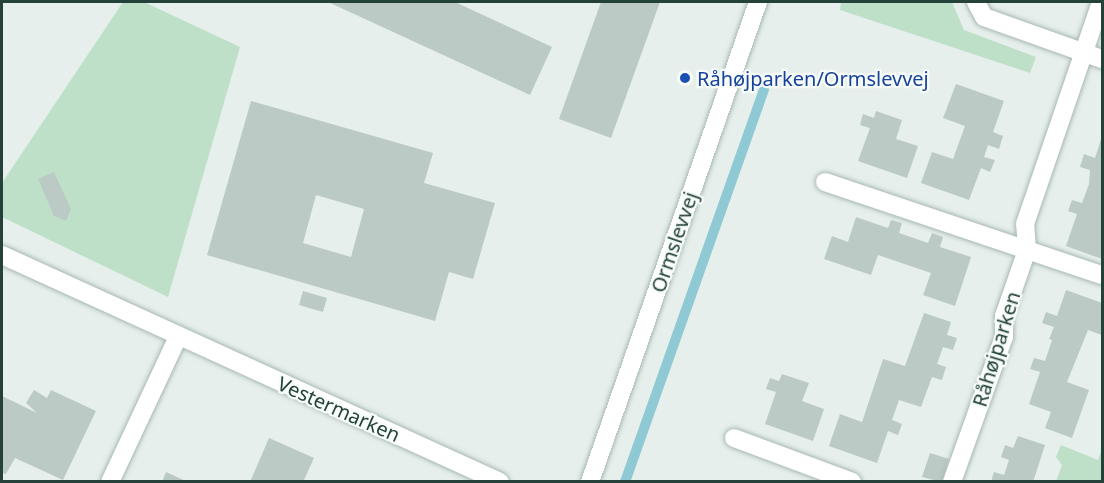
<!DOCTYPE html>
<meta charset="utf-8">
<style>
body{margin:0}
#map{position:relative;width:1104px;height:483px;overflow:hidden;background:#e6efeb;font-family:"Noto Sans",sans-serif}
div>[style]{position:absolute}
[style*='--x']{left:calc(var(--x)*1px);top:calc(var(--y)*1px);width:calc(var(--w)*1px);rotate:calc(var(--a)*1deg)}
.green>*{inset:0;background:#bfe0c8}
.stream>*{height:10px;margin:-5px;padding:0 5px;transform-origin:5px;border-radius:5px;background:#8ec9d4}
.building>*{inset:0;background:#bbcac4}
.roads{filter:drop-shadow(0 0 2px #a8b8b2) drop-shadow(0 0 2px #a8b8b2)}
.minor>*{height:18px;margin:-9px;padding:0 9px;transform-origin:9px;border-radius:9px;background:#fff}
.tertiary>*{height:18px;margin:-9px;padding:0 9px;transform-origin:9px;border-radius:9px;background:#fff}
.dots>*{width:16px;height:16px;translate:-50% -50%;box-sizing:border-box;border:3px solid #f7fbf9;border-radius:50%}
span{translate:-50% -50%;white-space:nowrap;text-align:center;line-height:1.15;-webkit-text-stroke:4.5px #f7fbf9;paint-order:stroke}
.transit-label{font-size:20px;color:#164399}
.left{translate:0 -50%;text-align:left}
.street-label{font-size:20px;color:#24423a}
.frame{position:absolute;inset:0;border:3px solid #24423a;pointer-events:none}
</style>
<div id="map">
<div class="green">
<i style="clip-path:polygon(123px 2px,144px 2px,240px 47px,168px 297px,2px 217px,2px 183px)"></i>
<i style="clip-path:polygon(841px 2px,952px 2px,964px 30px,1036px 57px,1030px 73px,840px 10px)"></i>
<i style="clip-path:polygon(1061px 445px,1098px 460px,1102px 448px,1102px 481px,1056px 481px,1062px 465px,1056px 457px)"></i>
</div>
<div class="stream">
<i style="--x:625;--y:482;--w:416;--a:-70.5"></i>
</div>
<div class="building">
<i style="clip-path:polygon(328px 2px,455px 2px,552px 47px,530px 95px)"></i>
<i style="clip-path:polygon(601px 2px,660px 2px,611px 138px,559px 119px)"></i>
<i style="clip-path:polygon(956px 84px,1004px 101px,993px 132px,1003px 136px,999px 149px,988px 145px,984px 157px,995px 160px,990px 172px,981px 168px,969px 200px,921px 183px,932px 152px,953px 159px,965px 126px,943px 118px)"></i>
<i style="clip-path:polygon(evenodd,251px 101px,433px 153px,424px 183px,495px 203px,473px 279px,449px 272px,435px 321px,207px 255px,251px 101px,316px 195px,364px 209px,351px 257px,303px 243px,316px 195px)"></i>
<i style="clip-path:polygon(876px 111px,902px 120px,896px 139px,918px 146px,907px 178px,858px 161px,870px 128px,860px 125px,863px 114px,874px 118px)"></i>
<i style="clip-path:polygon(1102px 136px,1102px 259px,1066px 246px,1077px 214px,1068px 211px,1072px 200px,1082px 203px,1089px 184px,1090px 170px,1080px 167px,1084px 154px,1095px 158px)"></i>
<i style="clip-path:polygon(54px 172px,71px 209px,66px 221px,54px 216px,38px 179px)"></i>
<i style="clip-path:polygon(856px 217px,888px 228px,891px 220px,902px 223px,899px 233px,928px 243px,932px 233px,943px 237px,940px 247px,971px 257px,955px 306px,923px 295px,931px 273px,878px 255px,871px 275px,824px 259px,832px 236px,848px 242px)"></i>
<i style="clip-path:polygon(1066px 290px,1102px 303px,1102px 335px,1088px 330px,1067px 382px,1089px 390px,1072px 438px,1045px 428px,1051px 412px,1029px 404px,1040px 372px,1030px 369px,1034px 358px,1045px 361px,1052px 340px,1049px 339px,1054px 327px,1042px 323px,1046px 312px,1057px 316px)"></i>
<i style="clip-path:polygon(303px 291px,327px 298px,323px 312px,299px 305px)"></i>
<i style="clip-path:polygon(924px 313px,951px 322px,947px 335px,957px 338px,953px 350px,943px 347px,937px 364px,946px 367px,942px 380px,932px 377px,921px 407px,899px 400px,892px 420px,902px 424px,898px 435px,888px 431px,877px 463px,829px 446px,840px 414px,862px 422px,883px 359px,905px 366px)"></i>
<i style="clip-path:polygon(782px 374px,809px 383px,802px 401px,824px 409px,813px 441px,765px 424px,776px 392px,766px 389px,770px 378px,779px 381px)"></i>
<i style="clip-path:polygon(34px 390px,47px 398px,51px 390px,96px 411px,63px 480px,15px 458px,6px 474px,2px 473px,2px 396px,37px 413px,26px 403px)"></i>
<i style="clip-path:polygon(1018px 436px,1045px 445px,1033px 482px,991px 482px,994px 472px,1004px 475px,1009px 460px,1001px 457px,1005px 445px,1013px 448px)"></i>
<i style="clip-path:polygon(269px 438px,314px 458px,303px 482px,250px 482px)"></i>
<i style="clip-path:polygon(930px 453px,949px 459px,942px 482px,922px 477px)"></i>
<i style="clip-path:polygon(166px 472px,188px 482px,162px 482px)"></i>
</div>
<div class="roads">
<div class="minor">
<i style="--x:976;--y:2;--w:17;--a:62"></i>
<i style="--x:984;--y:17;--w:125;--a:19.6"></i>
<i style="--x:825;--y:182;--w:292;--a:18.6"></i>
<i style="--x:2;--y:255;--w:547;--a:24.5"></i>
<i style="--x:734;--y:438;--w:126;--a:20.4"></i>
<i style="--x:110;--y:482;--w:160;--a:-64.9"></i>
<i style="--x:952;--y:482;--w:154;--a:-70.3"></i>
<i style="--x:1004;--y:337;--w:21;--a:-90"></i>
<i style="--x:1004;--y:316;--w:70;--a:-70.8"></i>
<i style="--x:1027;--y:250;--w:26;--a:-94"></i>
<i style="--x:1025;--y:224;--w:235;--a:-71.1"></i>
</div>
<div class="tertiary">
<i style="--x:590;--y:482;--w:509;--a:-70.71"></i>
</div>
</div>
<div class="dots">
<i style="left:685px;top:78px;background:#1a4fb4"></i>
</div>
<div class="transit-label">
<span class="left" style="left:697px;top:78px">Råhøjparken/Ormslevvej</span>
</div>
<div class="street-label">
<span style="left:674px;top:242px;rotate:-71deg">Ormslevvej</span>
<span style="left:996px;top:349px;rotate:-73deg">Råhøjparken</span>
<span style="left:339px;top:409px;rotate:24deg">Vestermarken</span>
</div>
<div class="frame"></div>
</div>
